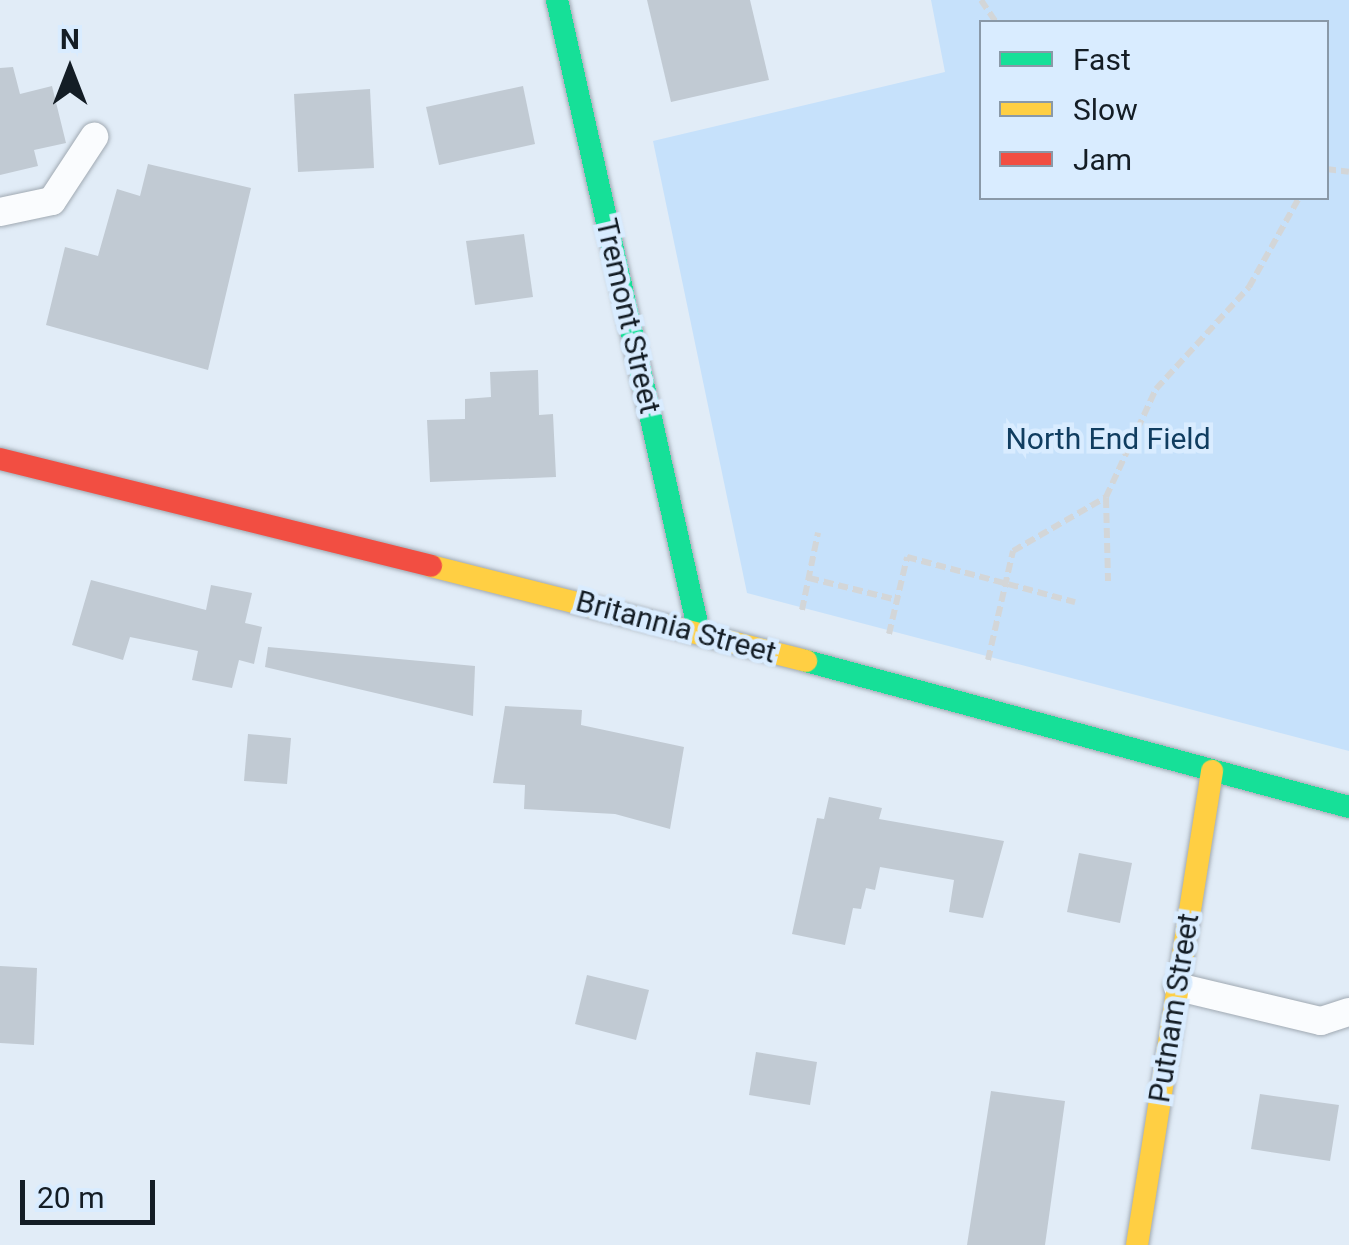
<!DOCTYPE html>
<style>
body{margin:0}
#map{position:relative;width:1349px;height:1245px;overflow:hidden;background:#e1ecf7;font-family:Roboto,sans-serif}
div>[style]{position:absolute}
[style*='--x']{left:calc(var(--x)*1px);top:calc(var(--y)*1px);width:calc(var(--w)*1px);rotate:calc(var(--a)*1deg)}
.green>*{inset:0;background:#c6e1fb}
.building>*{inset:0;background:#c1cad3}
.path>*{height:6px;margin-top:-3px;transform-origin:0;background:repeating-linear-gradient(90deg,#d3d6d8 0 10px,transparent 0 15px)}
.roads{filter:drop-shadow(0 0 2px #a0a9b2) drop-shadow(0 0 2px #a0a9b2)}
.lane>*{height:28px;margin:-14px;padding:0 14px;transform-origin:14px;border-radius:14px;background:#fafcfe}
.fast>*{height:22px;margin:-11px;padding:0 11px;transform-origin:11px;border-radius:11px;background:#16e098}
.slow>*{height:22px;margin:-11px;padding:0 11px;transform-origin:11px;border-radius:11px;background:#ffcf43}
.jam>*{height:22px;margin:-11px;padding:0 11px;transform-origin:11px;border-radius:11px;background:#f24e42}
span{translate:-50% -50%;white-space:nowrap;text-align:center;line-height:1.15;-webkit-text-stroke:9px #d9ecff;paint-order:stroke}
.street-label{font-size:30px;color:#141d25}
.park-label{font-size:30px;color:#103d60}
.legend{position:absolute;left:979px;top:20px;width:350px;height:180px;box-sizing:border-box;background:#d9ecff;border:2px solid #8a99a8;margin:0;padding:12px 18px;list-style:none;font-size:30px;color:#141d25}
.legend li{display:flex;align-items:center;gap:20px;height:50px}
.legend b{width:50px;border:2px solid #8a99a8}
.north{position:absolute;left:20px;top:20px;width:100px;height:100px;-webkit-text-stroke:8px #d9ecff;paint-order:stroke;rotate:0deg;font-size:28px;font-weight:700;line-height:40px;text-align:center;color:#141d25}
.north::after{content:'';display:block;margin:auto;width:35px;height:45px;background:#141d25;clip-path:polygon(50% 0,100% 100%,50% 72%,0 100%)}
.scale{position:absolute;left:20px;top:1180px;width:135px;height:45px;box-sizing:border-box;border:5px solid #141d25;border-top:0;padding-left:12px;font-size:30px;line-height:35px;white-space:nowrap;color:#141d25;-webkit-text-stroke:8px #d9ecff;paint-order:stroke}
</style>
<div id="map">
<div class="green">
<i style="clip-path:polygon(evenodd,931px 0,1349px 0,1349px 751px,747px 593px,653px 141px,945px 72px,931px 0,982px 22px,1326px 22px,1326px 198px,982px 198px,982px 22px)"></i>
</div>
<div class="building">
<i style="clip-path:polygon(647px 0,750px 0,769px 80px,671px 102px)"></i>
<i style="clip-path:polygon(13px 67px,20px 94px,52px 86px,66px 143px,34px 150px,38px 166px,0 175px,0 68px)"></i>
<i style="clip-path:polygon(523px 86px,535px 144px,439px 165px,426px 107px)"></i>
<i style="clip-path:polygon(370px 89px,374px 168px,298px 172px,294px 94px)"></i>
<i style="clip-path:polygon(148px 164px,251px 188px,208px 370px,46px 325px,65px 247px,98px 256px,117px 189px,140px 196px)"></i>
<i style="clip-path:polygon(524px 234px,533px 297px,475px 305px,466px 241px)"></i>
<i style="clip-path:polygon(538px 370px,539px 415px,553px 414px,556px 477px,430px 482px,427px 420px,465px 419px,465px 399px,491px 397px,490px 372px)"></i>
<i style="clip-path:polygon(91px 580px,206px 610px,211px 585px,252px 593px,245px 623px,262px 627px,254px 664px,239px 660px,232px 688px,192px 680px,198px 651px,130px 637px,123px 660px,72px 645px)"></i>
<i style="clip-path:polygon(268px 647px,475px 666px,473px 716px,265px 667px)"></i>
<i style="clip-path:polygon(505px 706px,582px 710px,581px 725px,684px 747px,670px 829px,615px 814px,524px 809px,525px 785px,493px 783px)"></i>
<i style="clip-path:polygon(248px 734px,291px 738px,287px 784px,244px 781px)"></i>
<i style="clip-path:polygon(829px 797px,882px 808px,879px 819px,1004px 841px,983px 918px,949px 912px,954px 880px,880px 867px,875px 890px,866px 888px,861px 909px,853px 908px,845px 945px,792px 934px,817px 818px,824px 819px)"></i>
<i style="clip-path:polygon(1079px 853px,1132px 863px,1120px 923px,1067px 912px)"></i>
<i style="clip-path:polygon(0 966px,37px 968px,34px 1045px,0 1043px)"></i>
<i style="clip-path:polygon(587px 975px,649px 990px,636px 1040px,575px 1024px)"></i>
<i style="clip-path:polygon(756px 1052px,817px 1062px,810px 1105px,749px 1095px)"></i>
<i style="clip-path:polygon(991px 1091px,1065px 1101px,1045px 1245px,967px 1245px)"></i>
<i style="clip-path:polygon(1260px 1094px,1339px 1105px,1330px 1161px,1251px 1149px)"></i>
</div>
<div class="path">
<i style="--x:981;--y:0;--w:27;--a:56"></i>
<i style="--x:1326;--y:169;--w:23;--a:7"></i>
<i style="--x:1106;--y:498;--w:83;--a:88.6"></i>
<i style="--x:809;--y:578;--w:91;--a:14"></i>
<i style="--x:802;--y:610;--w:79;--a:-78.3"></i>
<i style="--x:889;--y:634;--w:79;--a:-76.8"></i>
<i style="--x:907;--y:557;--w:174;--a:15"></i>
<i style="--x:988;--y:660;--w:112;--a:-77.1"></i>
<i style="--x:1013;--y:551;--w:108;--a:-30.1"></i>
<i style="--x:1106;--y:497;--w:119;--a:-65.2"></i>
<i style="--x:1156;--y:389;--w:138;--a:-47.6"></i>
<i style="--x:1249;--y:287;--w:102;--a:-60.7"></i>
</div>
<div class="roads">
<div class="lane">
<i style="--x:0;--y:212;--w:53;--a:-11.9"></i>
<i style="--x:52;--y:201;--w:77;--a:-56.7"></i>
<i style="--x:1178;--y:987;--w:147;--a:13.4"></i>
<i style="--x:1321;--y:1021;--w:29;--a:-18"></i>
</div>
<div class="fast">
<i style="--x:557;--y:0;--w:648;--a:77.34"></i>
<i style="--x:806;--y:661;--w:562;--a:15.05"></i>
</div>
<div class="slow">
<i style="--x:431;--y:566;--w:387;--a:14.2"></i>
<i style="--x:1137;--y:1245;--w:480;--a:-81"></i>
</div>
<div class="jam">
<i style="--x:0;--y:459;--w:444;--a:13.9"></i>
</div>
</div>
<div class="street-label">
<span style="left:628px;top:316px;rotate:77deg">Tremont Street</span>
<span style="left:676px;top:627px;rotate:15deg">Britannia Street</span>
<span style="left:1174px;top:1008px;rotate:-81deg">Putnam Street</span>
</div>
<div class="park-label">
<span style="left:1108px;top:439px">North End Field</span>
</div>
<ul class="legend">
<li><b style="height:12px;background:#16e098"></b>Fast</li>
<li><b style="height:12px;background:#ffcf43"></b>Slow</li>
<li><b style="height:12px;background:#f24e42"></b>Jam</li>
</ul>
<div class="north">N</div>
<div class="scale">20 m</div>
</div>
